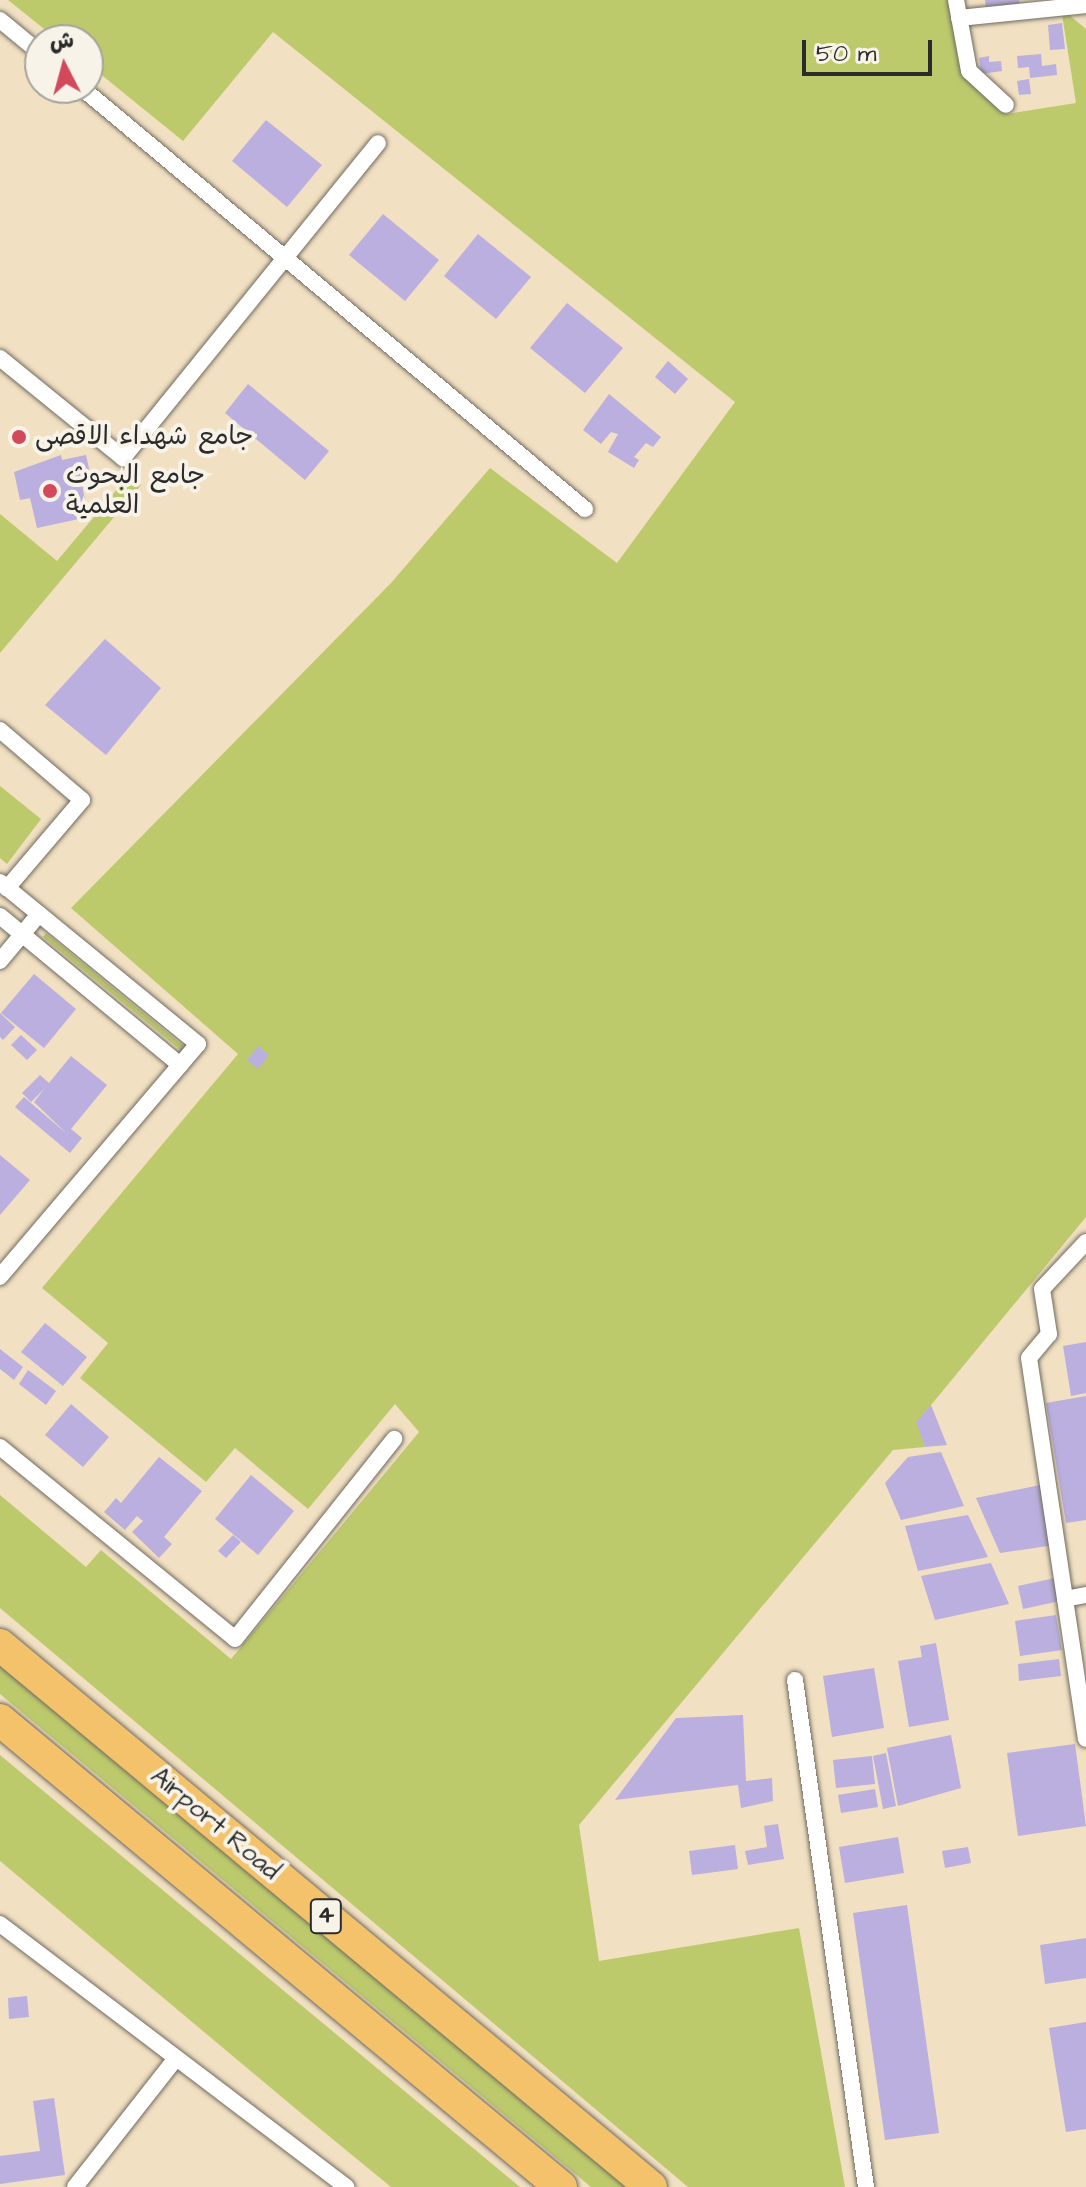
<!DOCTYPE html>
<meta charset="utf-8">
<style>
body{margin:0}
#map{position:relative;width:1086px;height:2187px;overflow:hidden;background:#f1e0c2;font-family:"Architects Daughter","Playpen Sans Arabic",sans-serif}
div>[style]{position:absolute}
[style*='--x']{left:calc(var(--x)*1px);top:calc(var(--y)*1px);width:calc(var(--w)*1px);rotate:calc(var(--a)*1deg)}
.green>*{inset:0;background:#bdca6c}
.building>*{inset:0;background:#baafde}
.roads{filter:drop-shadow(0 0 2px #706a60) drop-shadow(0 0 2px #706a60)}
.street>*{height:16px;margin:-8px;padding:0 8px;transform-origin:8px;border-radius:8px;background:#fff}
.highway>*{height:32px;margin:-16px;padding:0 16px;transform-origin:16px;border-radius:16px;background:#f4c26a}
.dots>*{width:22px;height:22px;translate:-50% -50%;box-sizing:border-box;border:4px solid #f7f3e8;border-radius:50%}
span{translate:-50% -50%;white-space:nowrap;text-align:center;line-height:1.15;-webkit-text-stroke:8px #f7f3e8;paint-order:stroke}
.shield-label span{padding:2px 6px;background:#f7f3e8;border:2px solid;border-radius:6px;-webkit-text-stroke-width:0}
.shield-label{font-size:24px;color:#2b2b2b;font-weight:700}
.poi-label{font-size:26px;color:#2b2b2b}
.left{translate:0 -50%;text-align:left}
.street-label{font-size:26px;color:#2b2b2b}
.north{position:absolute;left:24px;top:24px;width:80px;height:80px;box-sizing:border-box;background:#f7f3e8;border:2px solid #a5a39c;border-radius:50%;rotate:354deg;font-size:22px;font-weight:700;line-height:32px;text-align:center;color:#2b2b2b}
.north::after{content:'';display:block;margin:auto;width:28px;height:36px;background:#d1495b;clip-path:polygon(50% 0,100% 100%,50% 72%,0 100%)}
.scale{position:absolute;left:802px;top:40px;width:130px;height:36px;box-sizing:border-box;border:4px solid #2b2b2b;border-top:0;padding-left:10px;font-size:24px;line-height:28px;white-space:nowrap;color:#2b2b2b;-webkit-text-stroke:6px #f7f3e8;paint-order:stroke}
</style>
<div id="map">
<div class="green">
<i style="clip-path:polygon(8px 0,951px 0,964px 74px,1007px 114px,1076px 103px,1061px 8px,1086px 29px,1086px 1217px,917px 1422px,925px 1447px,893px 1450px,579px 1825px,599px 1961px,799px 1928px,845px 2187px,688px 2187px,0 1608px,0 1495px,86px 1567px,101px 1550px,231px 1659px,419px 1432px,395px 1404px,308px 1509px,235px 1448px,206px 1482px,80px 1378px,108px 1343px,42px 1288px,238px 1054px,71px 908px,391px 583px,490px 468px,617px 563px,735px 402px,273px 32px,183px 141px,88px 64px,88px 40px,58px 40px)"></i>
<i style="clip-path:polygon(129px 475px,141px 485px,0 653px,0 514px,57px 561px)"></i>
<i style="clip-path:polygon(0 786px,41px 819px,7px 864px,0 858px)"></i>
<i style="clip-path:polygon(46px 933px,186px 1048px,183px 1052px,43px 937px)"></i>
<i style="clip-path:polygon(0 1665px,626px 2187px,591px 2187px,0 1694px)"></i>
<i style="clip-path:polygon(0 1755px,354px 2049px,520px 2187px,391px 2187px,296px 2109px,0 1861px)"></i>
</div>
<div class="building">
<i style="clip-path:polygon(985px 0,1019px 0,1020px 6px,986px 9px)"></i>
<i style="clip-path:polygon(1062px 23px,1065px 49px,1050px 50px,1048px 25px)"></i>
<i style="clip-path:polygon(1041px 54px,1042px 66px,1056px 64px,1057px 75px,1030px 78px,1029px 67px,1018px 68px,1017px 56px)"></i>
<i style="clip-path:polygon(989px 56px,989px 62px,1001px 61px,1002px 71px,981px 74px,979px 58px)"></i>
<i style="clip-path:polygon(1029px 79px,1031px 94px,1019px 95px,1017px 81px)"></i>
<i style="clip-path:polygon(266px 120px,322px 165px,287px 207px,232px 161px)"></i>
<i style="clip-path:polygon(383px 214px,439px 260px,405px 301px,349px 255px)"></i>
<i style="clip-path:polygon(478px 234px,531px 277px,496px 319px,444px 276px)"></i>
<i style="clip-path:polygon(567px 303px,623px 348px,585px 393px,530px 348px)"></i>
<i style="clip-path:polygon(668px 361px,688px 379px,675px 394px,655px 377px)"></i>
<i style="clip-path:polygon(248px 384px,329px 451px,305px 480px,225px 413px)"></i>
<i style="clip-path:polygon(609px 394px,661px 437px,653px 447px,646px 443px,634px 457px,639px 460px,634px 468px,608px 452px,618px 434px,611px 432px,601px 444px,583px 430px)"></i>
<i style="clip-path:polygon(61px 455px,62px 460px,86px 455px,92px 482px,82px 484px,88px 517px,37px 528px,30px 498px,20px 500px,14px 472px)"></i>
<i style="clip-path:polygon(105px 639px,161px 688px,106px 755px,45px 705px)"></i>
<i style="clip-path:polygon(34px 974px,76px 1009px,44px 1048px,1px 1013px)"></i>
<i style="clip-path:polygon(0 1013px,15px 1027px,3px 1040px,0 1037px)"></i>
<i style="clip-path:polygon(21px 1035px,37px 1050px,27px 1060px,11px 1045px)"></i>
<i style="clip-path:polygon(258px 1046px,269px 1055px,258px 1069px,247px 1060px)"></i>
<i style="clip-path:polygon(71px 1056px,107px 1085px,71px 1129px,82px 1138px,70px 1153px,15px 1107px,24px 1097px,67px 1134px,34px 1102px,45px 1088px,31px 1102px,22px 1093px,40px 1075px,49px 1083px)"></i>
<i style="clip-path:polygon(0 1155px,30px 1180px,0 1215px)"></i>
<i style="clip-path:polygon(45px 1323px,87px 1357px,63px 1386px,21px 1352px)"></i>
<i style="clip-path:polygon(1086px 1342px,1086px 1393px,1071px 1396px,1063px 1346px)"></i>
<i style="clip-path:polygon(0 1349px,23px 1367px,14px 1380px,0 1369px)"></i>
<i style="clip-path:polygon(28px 1370px,56px 1391px,46px 1405px,19px 1384px)"></i>
<i style="clip-path:polygon(1086px 1396px,1086px 1520px,1066px 1523px,1046px 1403px)"></i>
<i style="clip-path:polygon(71px 1404px,109px 1437px,83px 1467px,45px 1435px)"></i>
<i style="clip-path:polygon(931px 1405px,947px 1445px,925px 1447px,916px 1422px)"></i>
<i style="clip-path:polygon(941px 1452px,964px 1506px,901px 1520px,885px 1483px,908px 1457px)"></i>
<i style="clip-path:polygon(159px 1457px,202px 1491px,164px 1537px,172px 1544px,159px 1558px,132px 1532px,143px 1521px,137px 1516px,125px 1530px,104px 1512px,116px 1498px,121px 1503px)"></i>
<i style="clip-path:polygon(251px 1475px,294px 1511px,258px 1555px,215px 1519px)"></i>
<i style="clip-path:polygon(1045px 1484px,1054px 1545px,1000px 1553px,976px 1498px)"></i>
<i style="clip-path:polygon(968px 1515px,988px 1557px,918px 1571px,905px 1526px)"></i>
<i style="clip-path:polygon(233px 1535px,241px 1542px,226px 1558px,218px 1551px)"></i>
<i style="clip-path:polygon(991px 1563px,1009px 1604px,935px 1620px,921px 1576px)"></i>
<i style="clip-path:polygon(1055px 1578px,1060px 1601px,1023px 1609px,1018px 1586px)"></i>
<i style="clip-path:polygon(1056px 1615px,1062px 1650px,1020px 1656px,1015px 1621px)"></i>
<i style="clip-path:polygon(936px 1643px,949px 1720px,909px 1727px,898px 1661px,922px 1657px,920px 1646px)"></i>
<i style="clip-path:polygon(1059px 1659px,1061px 1676px,1019px 1681px,1018px 1664px)"></i>
<i style="clip-path:polygon(874px 1668px,884px 1728px,832px 1737px,823px 1676px)"></i>
<i style="clip-path:polygon(743px 1715px,746px 1781px,772px 1778px,773px 1801px,741px 1808px,738px 1785px,615px 1800px,676px 1718px)"></i>
<i style="clip-path:polygon(951px 1735px,961px 1788px,898px 1806px,887px 1748px)"></i>
<i style="clip-path:polygon(1075px 1744px,1086px 1826px,1018px 1836px,1007px 1753px)"></i>
<i style="clip-path:polygon(886px 1753px,896px 1806px,883px 1809px,873px 1756px)"></i>
<i style="clip-path:polygon(872px 1756px,875px 1784px,836px 1788px,833px 1760px)"></i>
<i style="clip-path:polygon(875px 1789px,878px 1807px,841px 1813px,838px 1795px)"></i>
<i style="clip-path:polygon(778px 1824px,784px 1859px,748px 1865px,745px 1851px,767px 1847px,764px 1826px)"></i>
<i style="clip-path:polygon(898px 1837px,904px 1873px,845px 1883px,839px 1847px)"></i>
<i style="clip-path:polygon(735px 1845px,738px 1869px,692px 1875px,689px 1851px)"></i>
<i style="clip-path:polygon(968px 1847px,971px 1863px,945px 1868px,942px 1851px)"></i>
<i style="clip-path:polygon(907px 1905px,939px 2133px,885px 2140px,853px 1913px)"></i>
<i style="clip-path:polygon(1086px 1938px,1086px 1978px,1045px 1984px,1040px 1945px)"></i>
<i style="clip-path:polygon(27px 1996px,29px 2017px,9px 2019px,8px 1998px)"></i>
<i style="clip-path:polygon(1086px 2022px,1086px 2129px,1066px 2132px,1049px 2028px)"></i>
<i style="clip-path:polygon(54px 2098px,65px 2175px,0 2184px,0 2156px,40px 2151px,33px 2101px)"></i>
</div>
<div class="roads">
<div class="street">
<i style="--x:956;--y:0;--w:72;--a:79.6"></i>
<i style="--x:969;--y:71;--w:50;--a:42.6"></i>
<i style="--x:959;--y:18;--w:128;--a:-5.8"></i>
<i style="--x:0;--y:20;--w:52;--a:39.5"></i>
<i style="--x:82;--y:88;--w:656;--a:39.93"></i>
<i style="--x:0;--y:358;--w:159;--a:39.1"></i>
<i style="--x:123;--y:458;--w:405;--a:-51"></i>
<i style="--x:0;--y:730;--w:108;--a:40.5"></i>
<i style="--x:82;--y:800;--w:116;--a:130.4"></i>
<i style="--x:0;--y:882;--w:256;--a:39.3"></i>
<i style="--x:198;--y:1044;--w:306;--a:130.4"></i>
<i style="--x:0;--y:916;--w:234;--a:39.6"></i>
<i style="--x:0;--y:961;--w:61;--a:-50.3"></i>
<i style="--x:1086;--y:1242;--w:64;--a:133.1"></i>
<i style="--x:1042;--y:1289;--w:46;--a:81.2"></i>
<i style="--x:1049;--y:1334;--w:31;--a:130"></i>
<i style="--x:1029;--y:1358;--w:385;--a:81.5"></i>
<i style="--x:0;--y:1447;--w:303;--a:39.2"></i>
<i style="--x:235;--y:1639;--w:256;--a:-51.5"></i>
<i style="--x:1065;--y:1599;--w:21;--a:-11"></i>
<i style="--x:795;--y:1680;--w:512;--a:82.03"></i>
<i style="--x:0;--y:1924;--w:435;--a:37.2"></i>
<i style="--x:75;--y:2187;--w:164;--a:-51.9"></i>
</div>
<div class="highway">
<i style="--x:0;--y:1645;--w:847;--a:39.78"></i>
<i style="--x:0;--y:1720;--w:730;--a:39.78"></i>
</div>
</div>
<div class="dots">
<i style="left:19px;top:437px;background:#d1495b"></i>
<i style="left:50px;top:491px;background:#d1495b"></i>
</div>
<div class="shield-label">
<span style="left:326px;top:1916px">4</span>
</div>
<div class="poi-label">
<span class="left" style="left:35px;top:437px">جامع شهداء الاقصى</span>
<span class="left" style="left:66px;top:491px">جامع البحوث<br>العلمية</span>
</div>
<div class="street-label">
<span style="left:215px;top:1824px;rotate:40deg">Airport Road</span>
</div>
<div class="north">ش</div>
<div class="scale">50 m</div>
</div>
